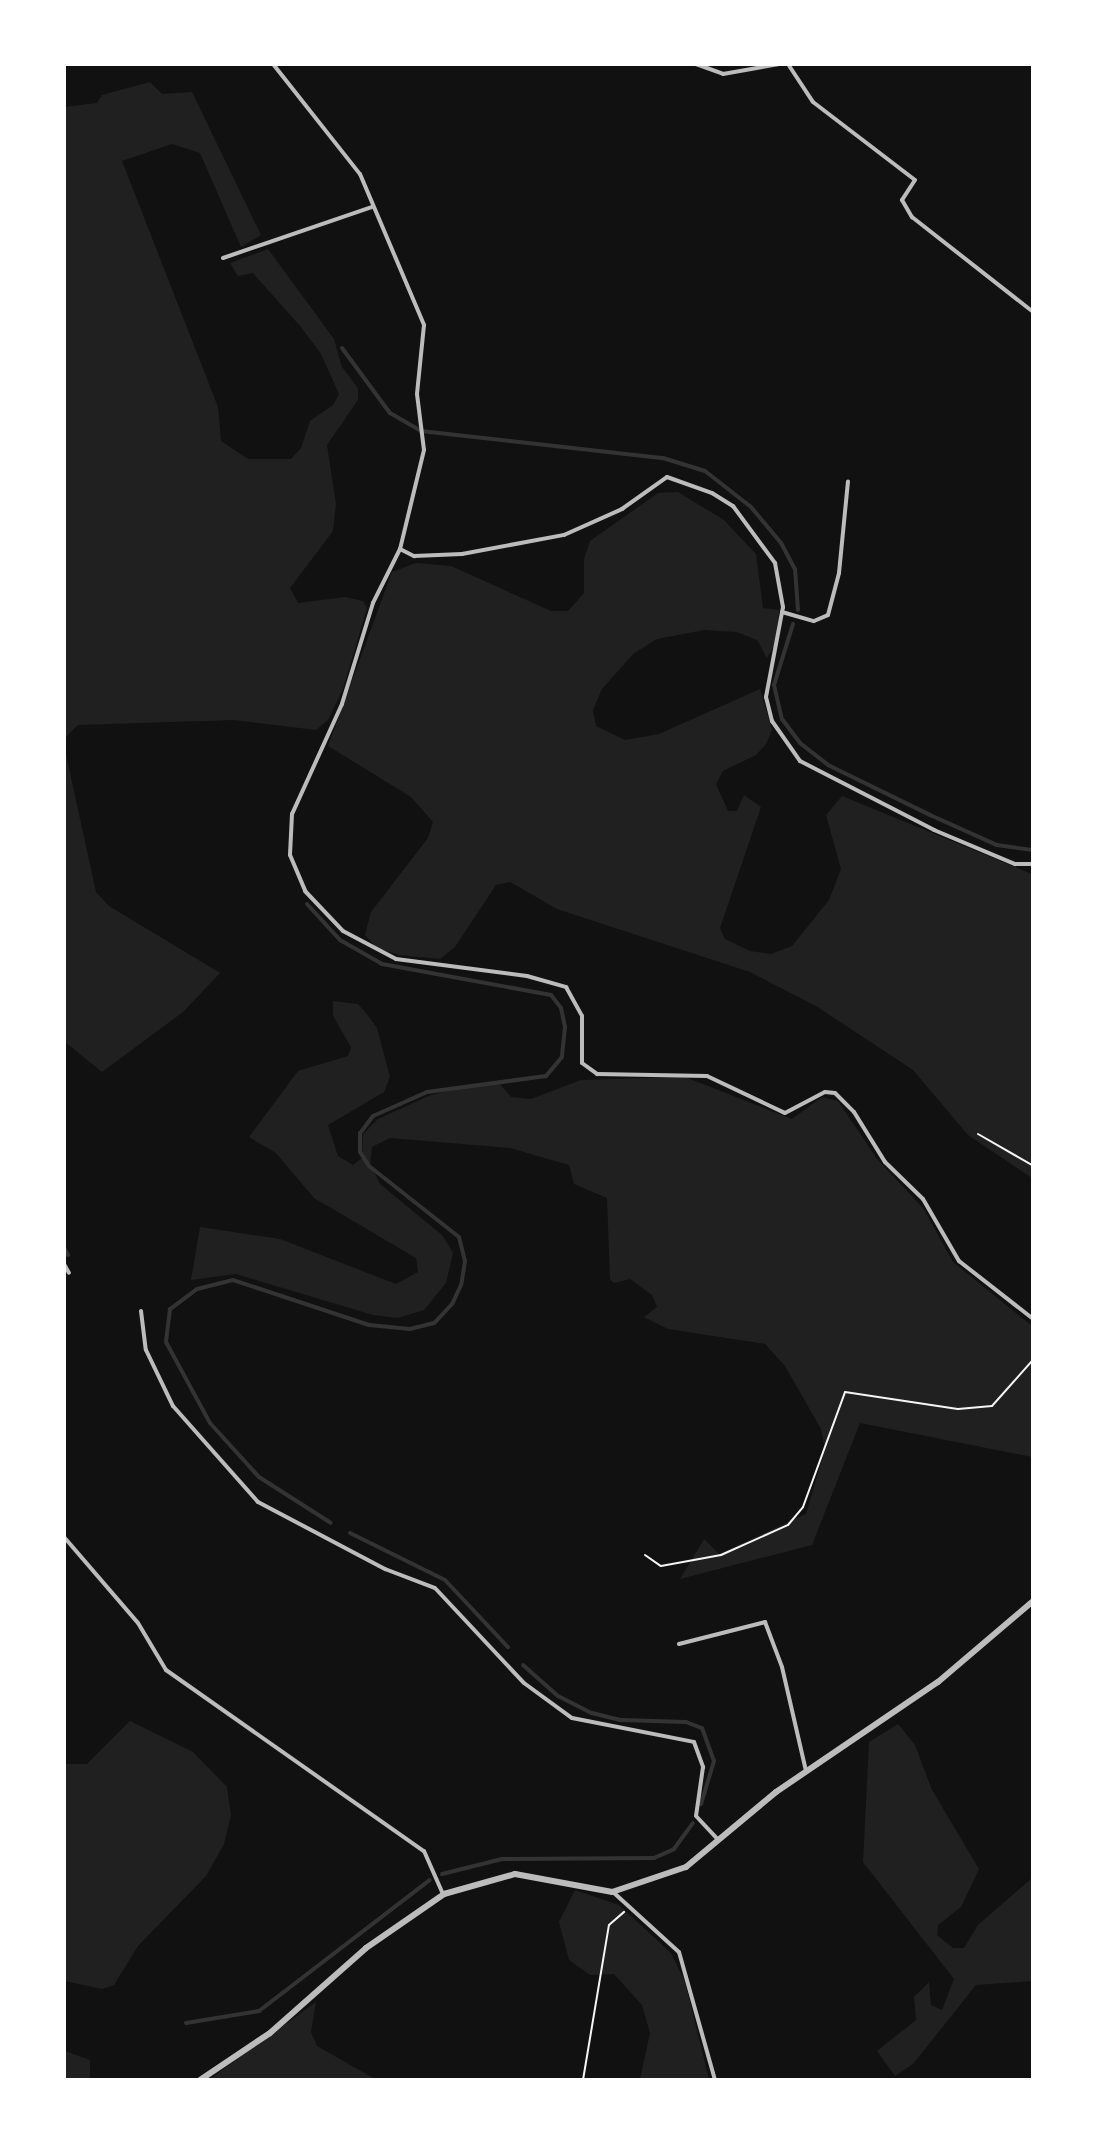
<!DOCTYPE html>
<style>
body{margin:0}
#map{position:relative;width:1097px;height:2144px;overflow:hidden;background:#111;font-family:Manrope,sans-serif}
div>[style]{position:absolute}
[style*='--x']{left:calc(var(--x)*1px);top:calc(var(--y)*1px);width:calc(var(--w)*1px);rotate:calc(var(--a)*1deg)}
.green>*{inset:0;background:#202020}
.stream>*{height:4px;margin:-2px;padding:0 2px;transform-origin:2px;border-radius:2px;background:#333}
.path>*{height:2px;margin:-1px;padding:0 1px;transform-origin:1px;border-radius:1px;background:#f5f5f5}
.service>*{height:4px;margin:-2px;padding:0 2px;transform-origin:2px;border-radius:2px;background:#bcbcbc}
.minor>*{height:6px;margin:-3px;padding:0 3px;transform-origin:3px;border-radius:3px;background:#bcbcbc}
span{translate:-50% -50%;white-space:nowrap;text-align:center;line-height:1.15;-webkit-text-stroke:5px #fff;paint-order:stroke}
.frame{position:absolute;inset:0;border:66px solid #fff;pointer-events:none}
</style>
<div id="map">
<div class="green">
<i style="clip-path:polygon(150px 82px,162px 94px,192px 92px,261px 235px,241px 247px,200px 153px,172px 144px,122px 161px,218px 407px,221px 441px,248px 459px,291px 459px,301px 448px,310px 421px,333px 405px,339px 394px,321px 354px,301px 327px,253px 273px,238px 276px,230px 263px,268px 249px,334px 339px,342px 367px,358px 388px,358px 400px,327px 445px,336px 504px,333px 531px,290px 588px,298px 603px,345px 597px,363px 601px,367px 608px,343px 689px,328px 720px,316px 730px,234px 720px,78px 725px,65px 738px,65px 107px,97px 103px,102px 95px)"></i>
<i style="clip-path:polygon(678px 492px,724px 520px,756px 554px,763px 608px,779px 610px,776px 642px,767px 658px,757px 640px,737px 632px,704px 630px,657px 639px,633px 654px,602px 689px,593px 710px,596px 726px,625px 740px,659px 734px,760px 689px,772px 730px,766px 744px,756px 755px,723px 771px,716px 784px,728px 811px,737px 811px,744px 795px,761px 807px,720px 928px,725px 939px,750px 951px,771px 954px,792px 946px,829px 900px,841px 869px,826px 815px,842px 796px,1032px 874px,1032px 1178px,968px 1135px,913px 1070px,816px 1006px,750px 972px,557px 909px,510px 882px,496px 885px,455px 947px,440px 959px,399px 955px,377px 948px,365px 935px,371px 912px,428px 838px,433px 822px,411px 797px,328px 746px,392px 572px,416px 563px,451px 566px,551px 611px,568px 611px,584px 593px,584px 559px,590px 541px,658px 493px)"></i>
<i style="clip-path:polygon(65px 750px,96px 892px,109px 906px,220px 973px,183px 1012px,102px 1072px,65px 1042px)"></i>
<i style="clip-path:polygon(333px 1001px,358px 1004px,366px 1013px,377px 1028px,390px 1077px,384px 1092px,328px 1125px,338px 1156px,353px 1165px,362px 1158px,363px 1134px,378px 1119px,431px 1095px,466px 1087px,500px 1084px,511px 1097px,531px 1099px,581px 1080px,685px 1077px,792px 1119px,822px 1097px,838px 1101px,877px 1159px,923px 1208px,953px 1262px,1032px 1326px,1032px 1457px,860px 1423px,812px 1545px,680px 1579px,704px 1539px,719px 1554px,806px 1514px,825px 1449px,821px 1429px,785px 1366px,765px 1344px,668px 1329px,644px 1317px,657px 1307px,652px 1295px,630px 1279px,614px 1283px,610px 1279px,607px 1198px,574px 1184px,569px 1165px,510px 1148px,390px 1138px,372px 1147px,370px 1164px,380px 1184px,442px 1235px,453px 1253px,446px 1283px,424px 1310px,398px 1318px,373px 1315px,236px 1274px,191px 1280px,200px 1227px,280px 1239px,396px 1284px,418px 1272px,416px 1258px,314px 1198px,276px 1153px,249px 1137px,298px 1071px,348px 1056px,351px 1047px,333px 1016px)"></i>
<i style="clip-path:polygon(130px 1721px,193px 1752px,227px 1787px,231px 1815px,224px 1844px,206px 1876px,138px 1946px,114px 1985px,102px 1989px,65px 1981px,65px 1764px,87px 1764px)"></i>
<i style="clip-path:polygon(898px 1724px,915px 1745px,932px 1790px,979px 1869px,961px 1907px,938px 1925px,937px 1935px,953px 1948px,964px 1948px,978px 1925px,1032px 1878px,1032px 1981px,976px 1985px,913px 2064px,895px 2076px,877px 2051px,916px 2020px,914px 1997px,929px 1982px,931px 2005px,942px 2010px,954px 1979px,863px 1862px,869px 1742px)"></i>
<i style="clip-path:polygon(575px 1890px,619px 1905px,671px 1953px,685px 1982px,709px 2079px,640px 2079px,650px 2033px,642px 2005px,614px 1974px,590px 1975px,569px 1960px,559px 1922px)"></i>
<i style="clip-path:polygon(316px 2002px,311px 2032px,317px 2046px,375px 2079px,210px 2079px)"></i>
<i style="clip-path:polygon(65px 2051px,90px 2060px,90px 2079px,65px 2079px)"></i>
</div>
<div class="stream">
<i style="--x:342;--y:348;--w:81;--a:53.6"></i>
<i style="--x:390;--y:413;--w:36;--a:30"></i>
<i style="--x:421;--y:431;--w:244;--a:6.4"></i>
<i style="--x:663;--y:458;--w:44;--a:17.2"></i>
<i style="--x:705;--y:471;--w:58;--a:38"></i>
<i style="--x:751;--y:507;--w:47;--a:50.2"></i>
<i style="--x:781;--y:543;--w:30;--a:62"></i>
<i style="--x:795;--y:569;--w:41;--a:85.8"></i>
<i style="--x:793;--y:624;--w:64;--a:107.3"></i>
<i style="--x:774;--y:685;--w:35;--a:77"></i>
<i style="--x:782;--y:719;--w:30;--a:53"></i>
<i style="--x:800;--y:743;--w:36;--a:38"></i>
<i style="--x:828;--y:765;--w:114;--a:26.1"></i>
<i style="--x:930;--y:815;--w:73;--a:24.1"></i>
<i style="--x:997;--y:845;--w:35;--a:8"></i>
<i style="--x:307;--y:904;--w:49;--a:47.5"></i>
<i style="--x:340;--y:940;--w:48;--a:29.7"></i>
<i style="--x:382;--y:964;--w:172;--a:10.4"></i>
<i style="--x:551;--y:995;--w:16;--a:52"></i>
<i style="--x:561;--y:1008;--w:19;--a:78"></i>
<i style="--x:565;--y:1027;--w:30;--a:96"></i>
<i style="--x:562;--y:1057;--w:25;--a:130"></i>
<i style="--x:546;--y:1076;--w:120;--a:172.3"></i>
<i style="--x:427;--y:1092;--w:59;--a:156"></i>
<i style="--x:373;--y:1116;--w:21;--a:127"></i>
<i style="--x:360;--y:1133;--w:19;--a:90"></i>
<i style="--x:360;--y:1152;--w:17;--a:57"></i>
<i style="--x:369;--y:1166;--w:115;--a:38.3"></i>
<i style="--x:459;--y:1237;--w:25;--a:76"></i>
<i style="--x:465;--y:1261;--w:24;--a:99"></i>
<i style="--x:461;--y:1285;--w:21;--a:115"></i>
<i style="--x:452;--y:1304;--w:26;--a:133"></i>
<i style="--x:434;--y:1323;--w:25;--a:166"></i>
<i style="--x:410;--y:1329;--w:41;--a:-174.4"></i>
<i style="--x:369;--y:1325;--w:143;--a:-161.7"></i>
<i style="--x:233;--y:1280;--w:37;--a:166"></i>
<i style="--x:197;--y:1289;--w:34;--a:143"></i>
<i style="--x:170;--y:1309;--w:33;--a:97"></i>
<i style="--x:166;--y:1342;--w:92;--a:61.5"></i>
<i style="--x:210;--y:1423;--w:73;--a:47.8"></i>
<i style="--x:259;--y:1477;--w:85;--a:32.6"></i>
<i style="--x:64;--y:1248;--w:8;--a:60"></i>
<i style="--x:350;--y:1533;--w:106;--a:26.3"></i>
<i style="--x:445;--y:1580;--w:92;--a:46.8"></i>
<i style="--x:523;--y:1665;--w:47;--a:41.5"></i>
<i style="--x:558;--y:1696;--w:38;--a:27"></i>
<i style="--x:592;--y:1713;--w:30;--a:14"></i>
<i style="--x:621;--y:1720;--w:65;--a:1.8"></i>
<i style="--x:686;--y:1722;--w:17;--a:21"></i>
<i style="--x:702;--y:1728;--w:35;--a:70"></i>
<i style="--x:714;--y:1761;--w:45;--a:106.8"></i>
<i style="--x:442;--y:1874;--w:62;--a:-14"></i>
<i style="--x:502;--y:1859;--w:152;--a:-0.4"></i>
<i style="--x:654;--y:1858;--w:22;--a:-24"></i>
<i style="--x:674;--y:1849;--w:32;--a:-54"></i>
<i style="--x:186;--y:2023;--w:74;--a:-9.3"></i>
<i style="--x:259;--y:2011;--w:215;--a:-37.5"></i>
</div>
<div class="path">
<i style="--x:978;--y:1134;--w:62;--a:29.9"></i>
<i style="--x:645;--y:1555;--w:19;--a:35"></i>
<i style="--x:661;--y:1566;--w:61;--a:-10.4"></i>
<i style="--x:721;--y:1555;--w:73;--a:-24.1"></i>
<i style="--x:788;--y:1525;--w:23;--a:-50"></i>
<i style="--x:803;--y:1507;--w:122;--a:-69.9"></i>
<i style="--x:845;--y:1392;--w:114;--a:8.6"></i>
<i style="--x:958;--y:1409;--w:34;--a:-5"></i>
<i style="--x:992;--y:1406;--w:60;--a:-48.4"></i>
<i style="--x:583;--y:2080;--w:157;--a:-80.5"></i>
<i style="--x:609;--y:1925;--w:20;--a:-41"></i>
</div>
<div class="service">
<i style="--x:273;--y:64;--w:140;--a:51.7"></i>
<i style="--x:360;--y:174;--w:164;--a:67"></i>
<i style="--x:424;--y:325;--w:69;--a:95.8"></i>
<i style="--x:417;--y:394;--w:56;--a:82.9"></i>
<i style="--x:424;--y:450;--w:102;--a:103.6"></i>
<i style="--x:400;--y:549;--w:16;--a:27"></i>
<i style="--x:414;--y:556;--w:48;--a:-2.4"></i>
<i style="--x:462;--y:554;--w:104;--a:-10.6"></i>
<i style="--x:564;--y:535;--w:64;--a:-24.1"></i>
<i style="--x:622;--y:509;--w:55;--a:-35.4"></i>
<i style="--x:667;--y:477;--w:48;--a:19.6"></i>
<i style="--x:712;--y:493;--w:25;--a:32"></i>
<i style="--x:733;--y:506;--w:71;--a:53.6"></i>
<i style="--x:775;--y:563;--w:45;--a:79.7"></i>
<i style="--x:783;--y:607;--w:92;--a:100.7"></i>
<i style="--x:766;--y:697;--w:25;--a:76"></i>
<i style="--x:772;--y:721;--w:49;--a:55"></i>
<i style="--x:800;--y:761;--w:151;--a:27.2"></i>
<i style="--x:934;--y:830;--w:88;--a:22.8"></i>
<i style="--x:1015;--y:864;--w:17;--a:0"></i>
<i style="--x:696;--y:64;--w:29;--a:20"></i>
<i style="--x:723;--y:74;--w:57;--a:-10.1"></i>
<i style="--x:788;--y:64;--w:45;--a:56.7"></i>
<i style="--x:813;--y:102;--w:128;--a:37.4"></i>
<i style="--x:915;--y:180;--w:24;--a:123"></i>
<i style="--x:902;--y:200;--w:20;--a:60"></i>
<i style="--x:912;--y:217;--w:152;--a:38.1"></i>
<i style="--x:223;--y:258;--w:157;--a:-18.9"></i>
<i style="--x:400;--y:549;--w:60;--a:116.6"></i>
<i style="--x:373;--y:603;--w:106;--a:107.1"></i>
<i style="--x:342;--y:704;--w:121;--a:114.4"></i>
<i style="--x:292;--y:814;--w:41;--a:92.8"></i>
<i style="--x:290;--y:855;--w:39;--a:67"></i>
<i style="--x:305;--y:891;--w:55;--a:46.5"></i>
<i style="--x:343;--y:931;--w:60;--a:27.8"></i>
<i style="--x:396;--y:959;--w:132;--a:7.4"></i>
<i style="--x:527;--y:976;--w:41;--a:15.8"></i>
<i style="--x:566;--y:987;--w:33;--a:61"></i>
<i style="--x:582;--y:1016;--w:47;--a:90"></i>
<i style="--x:582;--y:1063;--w:19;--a:36"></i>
<i style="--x:597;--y:1074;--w:110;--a:1"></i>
<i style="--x:707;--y:1076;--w:86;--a:25.4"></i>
<i style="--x:785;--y:1113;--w:45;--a:-27.7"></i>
<i style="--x:825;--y:1092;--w:10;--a:6"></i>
<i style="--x:835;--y:1093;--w:27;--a:45"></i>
<i style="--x:854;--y:1112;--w:59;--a:58.2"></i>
<i style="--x:885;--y:1162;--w:53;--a:44.2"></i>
<i style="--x:923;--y:1199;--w:72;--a:59.9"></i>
<i style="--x:959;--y:1261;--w:93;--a:38"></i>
<i style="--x:782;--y:612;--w:33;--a:16"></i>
<i style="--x:814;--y:621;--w:15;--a:-23"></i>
<i style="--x:828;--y:615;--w:43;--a:-75.3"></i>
<i style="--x:839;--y:573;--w:92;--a:-84.4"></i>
<i style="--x:64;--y:1264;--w:10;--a:61"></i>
<i style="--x:141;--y:1311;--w:39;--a:83"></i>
<i style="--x:146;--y:1350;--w:62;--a:64.3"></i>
<i style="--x:173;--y:1406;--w:128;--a:48.5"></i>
<i style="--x:258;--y:1502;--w:144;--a:27.8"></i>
<i style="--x:385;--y:1569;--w:53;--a:20.8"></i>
<i style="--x:435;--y:1588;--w:130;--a:46.9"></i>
<i style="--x:524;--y:1683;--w:59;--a:36.1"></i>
<i style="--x:572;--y:1718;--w:124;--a:11.1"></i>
<i style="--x:694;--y:1742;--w:27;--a:70"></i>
<i style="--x:703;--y:1767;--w:49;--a:98.1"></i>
<i style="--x:696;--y:1816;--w:33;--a:47"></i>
<i style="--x:64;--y:1537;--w:113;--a:49.3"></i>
<i style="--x:138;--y:1623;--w:55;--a:59.2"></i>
<i style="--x:166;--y:1670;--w:315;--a:35.1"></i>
<i style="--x:424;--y:1851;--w:47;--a:66.2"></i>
<i style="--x:679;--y:1644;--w:89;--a:-14.3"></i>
<i style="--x:765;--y:1622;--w:48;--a:69.3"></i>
<i style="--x:782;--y:1667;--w:107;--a:77"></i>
<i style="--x:613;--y:1892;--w:89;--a:42.3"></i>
<i style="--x:679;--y:1952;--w:133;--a:74.3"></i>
</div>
<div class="minor">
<i style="--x:200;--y:2080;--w:84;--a:-33.9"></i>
<i style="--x:270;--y:2033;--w:128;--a:-41.5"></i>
<i style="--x:366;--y:1948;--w:95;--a:-34.7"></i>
<i style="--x:444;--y:1894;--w:74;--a:-15.7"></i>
<i style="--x:515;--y:1874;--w:99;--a:10.5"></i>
<i style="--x:612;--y:1892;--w:78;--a:-18.7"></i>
<i style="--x:686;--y:1867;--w:117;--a:-39.8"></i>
<i style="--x:776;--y:1792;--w:196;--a:-34.2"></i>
<i style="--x:938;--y:1682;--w:123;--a:-40.4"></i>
</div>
<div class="frame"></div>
</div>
